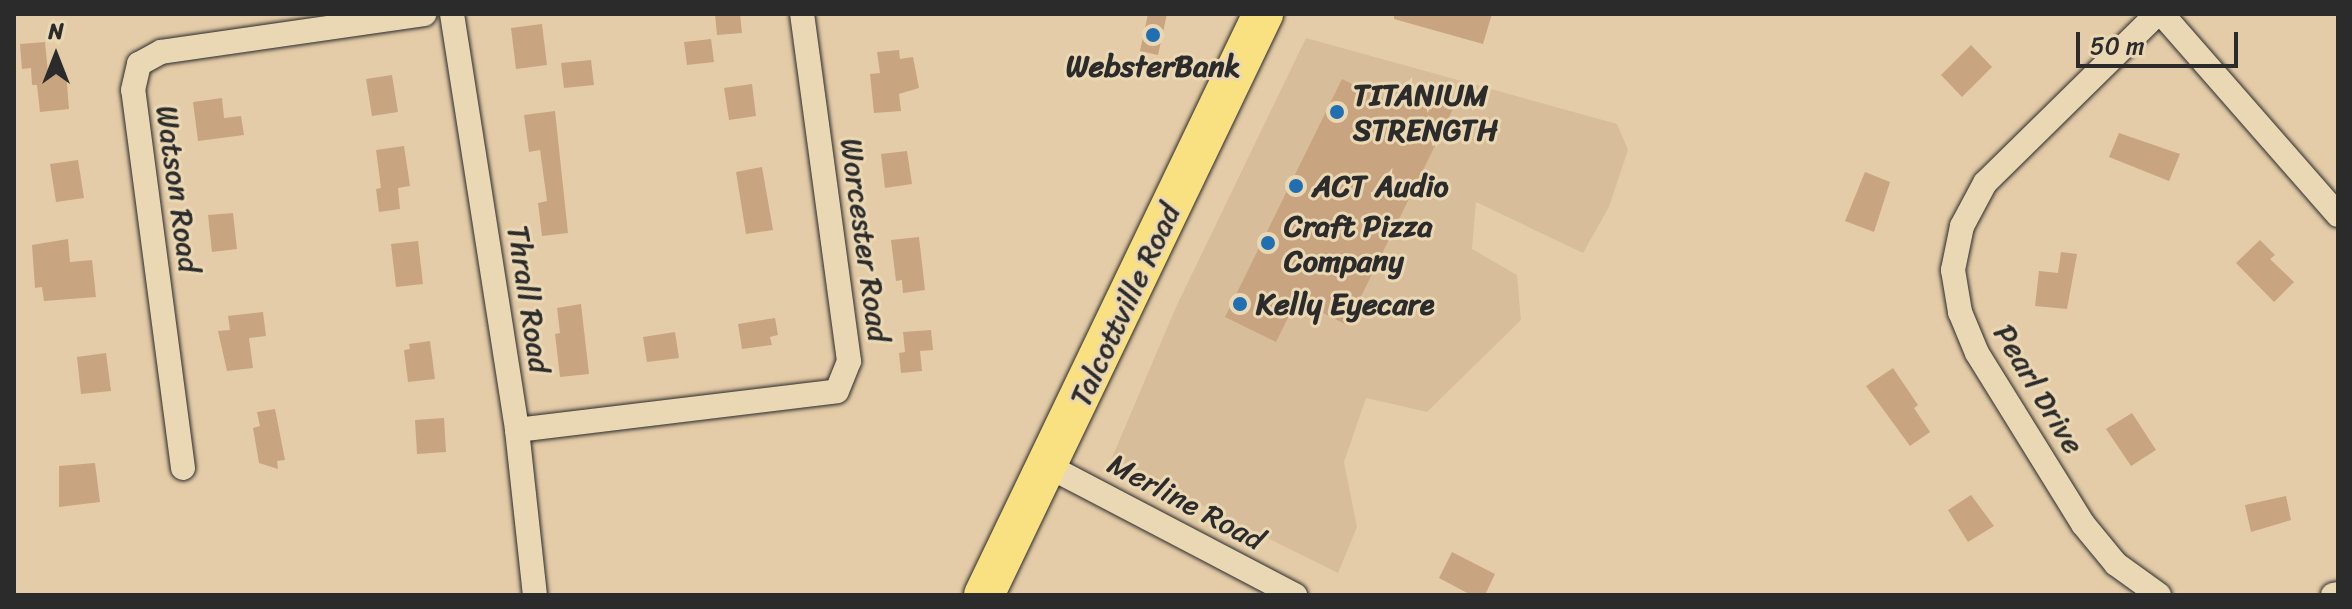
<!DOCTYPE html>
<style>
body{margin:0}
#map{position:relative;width:2352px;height:609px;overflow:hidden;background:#e5cca8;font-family:Sriracha,sans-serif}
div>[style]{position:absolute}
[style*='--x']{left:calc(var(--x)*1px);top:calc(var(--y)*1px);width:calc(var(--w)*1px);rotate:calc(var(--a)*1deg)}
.built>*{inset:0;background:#d8bd9a}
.building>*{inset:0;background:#c8a481}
.roads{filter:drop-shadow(0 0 2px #2b2b2b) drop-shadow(0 0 2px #2b2b2b)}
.minor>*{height:24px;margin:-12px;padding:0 12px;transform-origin:12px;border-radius:12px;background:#ead8b5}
.primary>*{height:40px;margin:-20px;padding:0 20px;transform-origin:20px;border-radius:20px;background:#f9e181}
.dots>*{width:22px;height:22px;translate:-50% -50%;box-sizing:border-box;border:4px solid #ead8b5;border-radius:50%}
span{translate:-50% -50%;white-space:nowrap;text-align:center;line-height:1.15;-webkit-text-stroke:6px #ead8b5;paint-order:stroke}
.poi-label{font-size:30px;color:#2b2b2b;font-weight:700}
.left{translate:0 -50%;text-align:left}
.street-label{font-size:30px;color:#2b2b2b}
.frame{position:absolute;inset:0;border:16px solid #2b2b2b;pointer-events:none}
.north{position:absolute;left:16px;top:16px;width:80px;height:80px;-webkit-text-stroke:6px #ead8b5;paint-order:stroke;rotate:0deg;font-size:22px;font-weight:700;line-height:32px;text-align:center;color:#2b2b2b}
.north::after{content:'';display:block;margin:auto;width:28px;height:36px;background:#2b2b2b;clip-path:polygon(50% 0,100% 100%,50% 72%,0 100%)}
.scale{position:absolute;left:2076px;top:32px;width:162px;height:36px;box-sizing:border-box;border:4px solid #2b2b2b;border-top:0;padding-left:10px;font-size:24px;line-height:28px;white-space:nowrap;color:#2b2b2b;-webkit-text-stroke:6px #ead8b5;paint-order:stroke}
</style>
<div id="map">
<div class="built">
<i style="clip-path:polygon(1306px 38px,1617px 124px,1628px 150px,1609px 207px,1583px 253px,1476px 202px,1472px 249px,1517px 275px,1521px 320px,1427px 412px,1366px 398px,1344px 462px,1357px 527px,1338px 573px,1111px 460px,1176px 307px)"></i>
</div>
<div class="building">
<i style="clip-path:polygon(715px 14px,740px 14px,742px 33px,717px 35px)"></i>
<i style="clip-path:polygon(1148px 14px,1167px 14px,1158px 55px,1140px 51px)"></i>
<i style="clip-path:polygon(1394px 14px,1492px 14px,1483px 44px,1394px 19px)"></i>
<i style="clip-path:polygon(542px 24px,547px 65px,516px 69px,511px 28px)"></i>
<i style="clip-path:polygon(711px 39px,714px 62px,687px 65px,684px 42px)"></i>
<i style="clip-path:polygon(45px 42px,48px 73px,66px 72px,69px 109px,40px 112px,37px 85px,32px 85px,31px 68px,22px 69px,20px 44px)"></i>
<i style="clip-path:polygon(1971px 45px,1992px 67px,1962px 97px,1941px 75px)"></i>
<i style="clip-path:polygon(899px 50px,900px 59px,913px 57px,919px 88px,899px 94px,901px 111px,874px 113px,870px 74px,880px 73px,877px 52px)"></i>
<i style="clip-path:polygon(591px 60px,594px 85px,564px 88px,561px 63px)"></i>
<i style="clip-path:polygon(392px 75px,398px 112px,372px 116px,366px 79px)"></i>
<i style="clip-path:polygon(1342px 79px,1391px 103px,1401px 83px,1453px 109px,1347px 325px,1297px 300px,1276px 342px,1225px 317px)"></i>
<i style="clip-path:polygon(752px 84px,756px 116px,729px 120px,724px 88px)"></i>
<i style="clip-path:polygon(222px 98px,224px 118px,241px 116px,244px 135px,198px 141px,193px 102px)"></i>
<i style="clip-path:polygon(555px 111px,568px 233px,542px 236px,538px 203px,547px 201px,540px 150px,529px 152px,524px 115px)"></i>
<i style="clip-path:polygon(2119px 133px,2180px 154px,2169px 181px,2109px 157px)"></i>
<i style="clip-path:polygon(404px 146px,410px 186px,398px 188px,400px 209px,379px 212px,376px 189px,381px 188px,376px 150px)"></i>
<i style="clip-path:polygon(907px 151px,912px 184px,885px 188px,881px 154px)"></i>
<i style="clip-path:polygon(78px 160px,84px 198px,56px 202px,50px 164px)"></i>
<i style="clip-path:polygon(762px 167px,773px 230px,746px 234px,736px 172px)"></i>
<i style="clip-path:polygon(1865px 172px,1890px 182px,1874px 232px,1845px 221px)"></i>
<i style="clip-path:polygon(233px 213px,237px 249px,212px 252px,208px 215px)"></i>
<i style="clip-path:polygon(919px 237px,925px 290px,903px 293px,902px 280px,896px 281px,891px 240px)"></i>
<i style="clip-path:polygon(68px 239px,70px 262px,92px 260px,96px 297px,44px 301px,42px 287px,35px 288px,32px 245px)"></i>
<i style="clip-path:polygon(2260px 240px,2275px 255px,2270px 259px,2294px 282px,2274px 302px,2236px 263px)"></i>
<i style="clip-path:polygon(418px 241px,423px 284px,396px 287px,391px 244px)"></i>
<i style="clip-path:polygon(2061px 252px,2077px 254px,2067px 309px,2035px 306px,2039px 271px,2058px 273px)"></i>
<i style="clip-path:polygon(581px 304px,589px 374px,560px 377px,555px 334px,560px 333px,557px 308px)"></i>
<i style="clip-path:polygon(263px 312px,266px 336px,249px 338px,253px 368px,227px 371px,218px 331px,230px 330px,228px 316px)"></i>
<i style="clip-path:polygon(775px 318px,778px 335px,770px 337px,772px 345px,742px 349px,738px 324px)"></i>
<i style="clip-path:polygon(931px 330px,933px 350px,920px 351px,922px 371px,901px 373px,899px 353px,905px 352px,903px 332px)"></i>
<i style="clip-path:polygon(675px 332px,679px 358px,647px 362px,643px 337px)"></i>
<i style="clip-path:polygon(430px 341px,435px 379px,408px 382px,404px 350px,410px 349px,409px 344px)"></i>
<i style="clip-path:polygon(106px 353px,111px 391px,81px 394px,77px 357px)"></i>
<i style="clip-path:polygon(1893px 368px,1918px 405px,1914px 408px,1930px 432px,1910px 446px,1866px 386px)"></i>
<i style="clip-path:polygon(275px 409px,285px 460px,277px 461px,278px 469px,259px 463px,253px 428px,260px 426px,257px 412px)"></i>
<i style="clip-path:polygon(2132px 413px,2156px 450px,2131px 466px,2106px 429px)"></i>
<i style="clip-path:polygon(444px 418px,446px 452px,417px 454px,415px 420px)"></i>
<i style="clip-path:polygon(95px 463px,100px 502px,59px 507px,59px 466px)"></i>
<i style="clip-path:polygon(1971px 495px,1994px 526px,1968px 542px,1948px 510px)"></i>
<i style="clip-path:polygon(2286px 496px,2291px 520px,2251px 532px,2245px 505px)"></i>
<i style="clip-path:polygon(1452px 552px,1495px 574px,1485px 595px,1471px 595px,1439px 578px)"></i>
</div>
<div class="roads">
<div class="minor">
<i style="--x:452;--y:14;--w:421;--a:81.1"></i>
<i style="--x:517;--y:430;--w:166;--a:83.8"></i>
<i style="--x:2157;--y:14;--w:241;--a:135.5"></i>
<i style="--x:1985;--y:183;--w:49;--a:118.1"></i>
<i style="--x:1962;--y:226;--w:45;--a:101.6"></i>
<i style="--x:1953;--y:270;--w:43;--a:80.5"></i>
<i style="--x:1960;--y:312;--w:44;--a:67.5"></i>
<i style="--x:1977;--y:353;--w:201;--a:58.2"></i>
<i style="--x:2083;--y:524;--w:52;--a:50.5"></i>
<i style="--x:2116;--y:564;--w:53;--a:35.8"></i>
<i style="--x:2162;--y:14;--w:267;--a:48.8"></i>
<i style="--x:517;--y:430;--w:322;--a:-6.9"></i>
<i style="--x:837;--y:391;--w:32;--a:-68"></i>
<i style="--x:849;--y:361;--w:350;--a:-97.7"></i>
<i style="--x:1048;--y:466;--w:279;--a:27.6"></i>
<i style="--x:183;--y:468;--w:381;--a:-97.5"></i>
<i style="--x:133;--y:90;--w:27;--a:-77"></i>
<i style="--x:139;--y:64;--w:25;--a:-29"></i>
<i style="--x:161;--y:52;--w:266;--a:-8.2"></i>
<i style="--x:2333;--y:595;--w:5;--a:-11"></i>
</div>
<div class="primary">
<i style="--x:984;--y:595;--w:645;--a:-64.35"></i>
</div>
</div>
<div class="dots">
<i style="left:1153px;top:35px;background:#1f6fb2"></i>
<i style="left:1337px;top:112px;background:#1f6fb2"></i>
<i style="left:1296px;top:186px;background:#1f6fb2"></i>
<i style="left:1268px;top:243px;background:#1f6fb2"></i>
<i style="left:1240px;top:304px;background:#1f6fb2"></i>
</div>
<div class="poi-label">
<span style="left:1153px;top:66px">WebsterBank</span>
<span class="left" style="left:1353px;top:112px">TITANIUM<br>STRENGTH</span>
<span class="left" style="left:1312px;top:186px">ACT Audio</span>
<span class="left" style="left:1284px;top:243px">Craft Pizza<br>Company</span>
<span class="left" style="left:1256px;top:304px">Kelly Eyecare</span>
</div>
<div class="street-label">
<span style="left:178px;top:189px;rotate:82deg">Watson Road</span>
<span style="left:865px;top:240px;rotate:82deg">Worcester Road</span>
<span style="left:529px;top:299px;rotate:81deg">Thrall Road</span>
<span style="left:1125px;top:305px;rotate:-65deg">Talcottville Road</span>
<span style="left:2039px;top:389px;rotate:59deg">Pearl Drive</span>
<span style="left:1186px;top:502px;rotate:28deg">Merline Road</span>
</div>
<div class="frame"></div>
<div class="north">N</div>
<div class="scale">50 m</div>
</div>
